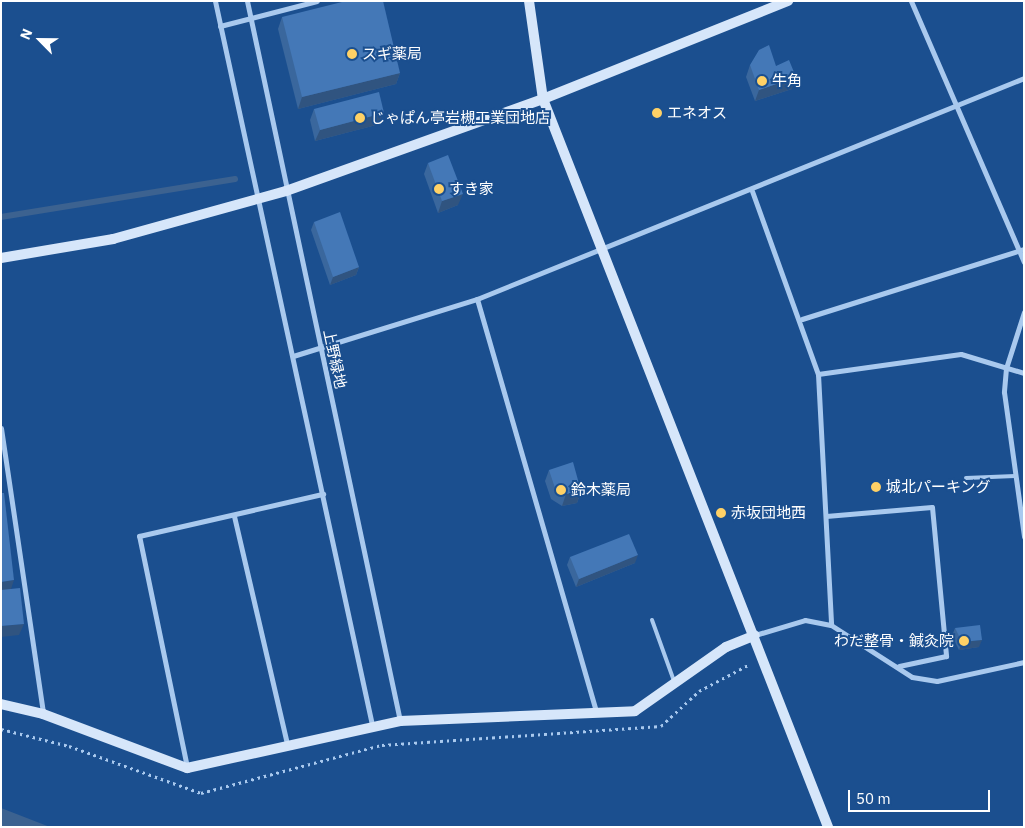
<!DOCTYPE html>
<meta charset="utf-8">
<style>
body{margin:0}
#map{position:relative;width:1025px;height:828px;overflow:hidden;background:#1b4f8f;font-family:"IBM Plex Sans","Noto Sans JP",sans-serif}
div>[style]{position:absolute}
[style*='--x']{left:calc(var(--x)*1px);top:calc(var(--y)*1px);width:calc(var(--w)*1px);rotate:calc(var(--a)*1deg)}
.water>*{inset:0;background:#3c6290}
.stream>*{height:5.5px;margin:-2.75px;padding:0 2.75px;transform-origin:2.75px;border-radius:2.75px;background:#3c6290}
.path>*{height:3px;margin-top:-1.5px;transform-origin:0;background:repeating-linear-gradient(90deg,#a9c9ee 0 2.5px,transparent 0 6.5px)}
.lane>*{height:4px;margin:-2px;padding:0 2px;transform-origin:2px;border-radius:2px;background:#a9c9ee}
.street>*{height:5px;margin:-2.5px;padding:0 2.5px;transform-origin:2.5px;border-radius:2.5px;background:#a9c9ee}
.secondary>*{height:10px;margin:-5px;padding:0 5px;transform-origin:5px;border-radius:5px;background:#d6e6fa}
.wall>*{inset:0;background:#3a679d}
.shaded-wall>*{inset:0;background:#305480}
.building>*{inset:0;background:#4478b7}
.dots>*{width:14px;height:14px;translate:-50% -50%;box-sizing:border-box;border:2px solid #1b4f8f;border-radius:50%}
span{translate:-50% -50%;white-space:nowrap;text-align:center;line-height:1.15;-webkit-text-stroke:4px #1b4f8f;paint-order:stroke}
.poi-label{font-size:15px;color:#fff}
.left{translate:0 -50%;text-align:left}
.right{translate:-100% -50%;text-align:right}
.street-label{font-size:15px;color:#fff}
.frame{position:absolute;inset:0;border:2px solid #fff;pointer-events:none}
.north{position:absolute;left:15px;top:15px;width:50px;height:50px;-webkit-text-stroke:4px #1b4f8f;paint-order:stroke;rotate:293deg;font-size:14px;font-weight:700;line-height:20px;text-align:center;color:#fff}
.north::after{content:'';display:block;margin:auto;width:18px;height:22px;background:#fff;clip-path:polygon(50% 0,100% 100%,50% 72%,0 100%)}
.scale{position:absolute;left:848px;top:790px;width:142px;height:22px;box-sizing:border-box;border:2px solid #fff;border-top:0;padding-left:6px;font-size:15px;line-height:18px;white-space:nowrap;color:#fff;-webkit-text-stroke:4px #1b4f8f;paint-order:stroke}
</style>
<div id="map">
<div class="water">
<i style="clip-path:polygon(1px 808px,50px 827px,1px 827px)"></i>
</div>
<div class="stream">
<i style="--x:1;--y:217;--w:237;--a:-9.2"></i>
</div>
<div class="path">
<i style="--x:1;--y:729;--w:70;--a:14"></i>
<i style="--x:69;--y:746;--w:140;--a:19.6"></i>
<i style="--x:201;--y:793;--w:187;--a:-14.9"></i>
<i style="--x:382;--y:745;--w:280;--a:-3.9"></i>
<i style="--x:661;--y:726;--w:52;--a:-42.6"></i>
<i style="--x:699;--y:691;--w:58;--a:-27.9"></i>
</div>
<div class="lane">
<i style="--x:966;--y:478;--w:49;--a:-2.3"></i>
<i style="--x:652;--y:620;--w:65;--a:70.2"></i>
</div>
<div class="street">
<i style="--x:215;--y:1;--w:741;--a:77.76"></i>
<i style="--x:247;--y:1;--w:736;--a:78"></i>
<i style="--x:911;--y:1;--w:284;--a:66.6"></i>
<i style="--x:220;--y:26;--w:100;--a:-14.5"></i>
<i style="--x:752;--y:191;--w:195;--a:70.2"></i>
<i style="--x:818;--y:374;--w:251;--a:87"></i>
<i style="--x:477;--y:299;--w:432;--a:73.9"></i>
<i style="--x:1024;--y:312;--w:59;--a:107.8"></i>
<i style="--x:1006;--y:368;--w:24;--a:95"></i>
<i style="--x:1004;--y:392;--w:146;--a:82.1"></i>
<i style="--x:802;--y:319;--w:233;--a:-17.5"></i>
<i style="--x:293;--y:356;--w:193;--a:-17.2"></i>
<i style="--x:477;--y:299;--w:590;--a:-22"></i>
<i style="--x:818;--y:374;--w:144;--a:-8"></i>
<i style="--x:961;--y:354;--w:66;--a:16.8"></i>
<i style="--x:1;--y:428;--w:288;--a:81.6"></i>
<i style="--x:234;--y:516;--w:233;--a:76.9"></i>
<i style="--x:826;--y:516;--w:106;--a:-4.9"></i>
<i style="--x:932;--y:507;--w:150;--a:84.6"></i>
<i style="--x:946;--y:656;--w:48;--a:168"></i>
<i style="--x:755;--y:635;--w:52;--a:-16.7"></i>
<i style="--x:805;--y:620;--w:26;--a:11"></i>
<i style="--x:831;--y:625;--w:96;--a:32.7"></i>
<i style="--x:912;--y:677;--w:25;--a:9"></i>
<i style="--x:937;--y:681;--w:89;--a:-12.3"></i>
<i style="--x:187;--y:767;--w:236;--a:-101.7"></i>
<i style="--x:139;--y:536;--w:189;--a:-12.9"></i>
</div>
<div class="secondary">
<i style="--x:529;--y:1;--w:99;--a:81.9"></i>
<i style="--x:543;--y:99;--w:782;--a:68.62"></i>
<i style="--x:1;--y:258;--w:114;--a:-9.6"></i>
<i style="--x:113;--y:239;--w:180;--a:-15.5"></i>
<i style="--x:286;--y:191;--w:273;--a:-19.7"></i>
<i style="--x:543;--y:99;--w:264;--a:-21.8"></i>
<i style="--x:1;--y:704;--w:43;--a:13.4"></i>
<i style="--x:43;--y:714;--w:154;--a:20.6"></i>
<i style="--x:187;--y:768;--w:218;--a:-12.4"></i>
<i style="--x:400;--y:721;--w:235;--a:-2.4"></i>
<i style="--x:635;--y:711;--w:111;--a:-35.1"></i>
<i style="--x:726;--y:647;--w:31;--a:-22"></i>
</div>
<div class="wall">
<i style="clip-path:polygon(282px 17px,400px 73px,396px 84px,298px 109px,278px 29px)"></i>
<i style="clip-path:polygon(750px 65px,776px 66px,792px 89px,755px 101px,746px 77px)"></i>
<i style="clip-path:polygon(314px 109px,380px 124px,315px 141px,310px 120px)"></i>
<i style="clip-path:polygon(428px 163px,458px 205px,438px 213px,424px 174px)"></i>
<i style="clip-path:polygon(314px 222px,359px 267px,356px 275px,330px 285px,311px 230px)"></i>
<i style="clip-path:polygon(549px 470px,581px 491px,577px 503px,562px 506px,551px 499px,545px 481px)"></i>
<i style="clip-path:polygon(570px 557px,635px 563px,576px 587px,567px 565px)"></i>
<i style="clip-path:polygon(955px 628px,979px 647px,959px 650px,952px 636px)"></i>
</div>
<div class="shaded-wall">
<i style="clip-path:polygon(400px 73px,396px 84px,298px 109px,302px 97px)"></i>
<i style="clip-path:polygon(796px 77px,792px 89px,755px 101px,759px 90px)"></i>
<i style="clip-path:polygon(384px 113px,380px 124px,315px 141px,320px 130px)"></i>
<i style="clip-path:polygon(463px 194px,458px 205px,438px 213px,442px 201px)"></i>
<i style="clip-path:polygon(359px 267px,356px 275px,330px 285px,333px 277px)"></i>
<i style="clip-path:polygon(581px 491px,577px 503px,562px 506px,566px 494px)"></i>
<i style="clip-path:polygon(638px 555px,635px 563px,576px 587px,579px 579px)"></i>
<i style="clip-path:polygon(14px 580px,10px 592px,1px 593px,1px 582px)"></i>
<i style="clip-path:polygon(24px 624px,19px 635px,1px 637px,1px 626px)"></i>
<i style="clip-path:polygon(982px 640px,979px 647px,959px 650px,962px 642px)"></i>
</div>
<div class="building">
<i style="clip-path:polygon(346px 1px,383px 1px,400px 73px,302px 97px,282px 17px)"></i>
<i style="clip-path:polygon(769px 45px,776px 66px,789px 60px,796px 77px,759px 90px,750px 65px,759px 50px)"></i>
<i style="clip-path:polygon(379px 92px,384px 113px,320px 130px,314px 109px)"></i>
<i style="clip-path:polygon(448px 155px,463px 194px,442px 201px,428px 163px)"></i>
<i style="clip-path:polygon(340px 212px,359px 267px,333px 277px,314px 222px)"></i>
<i style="clip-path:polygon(573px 462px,581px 491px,566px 494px,555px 488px,549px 470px)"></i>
<i style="clip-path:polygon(1px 493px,4px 493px,14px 580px,1px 582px)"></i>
<i style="clip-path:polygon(629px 534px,638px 555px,579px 579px,570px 557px)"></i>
<i style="clip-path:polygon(20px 588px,24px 624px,1px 626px,1px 590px)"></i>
<i style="clip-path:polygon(980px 625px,982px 640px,962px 642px,955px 628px)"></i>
</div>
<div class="dots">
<i style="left:352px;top:54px;background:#ffd166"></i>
<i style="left:762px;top:81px;background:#ffd166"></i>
<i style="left:657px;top:113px;background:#ffd166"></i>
<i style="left:360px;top:118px;background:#ffd166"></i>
<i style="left:439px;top:189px;background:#ffd166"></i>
<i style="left:876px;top:487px;background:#ffd166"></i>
<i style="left:561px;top:490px;background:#ffd166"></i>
<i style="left:721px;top:513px;background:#ffd166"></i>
<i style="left:964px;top:641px;background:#ffd166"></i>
</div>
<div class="poi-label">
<span class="left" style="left:362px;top:54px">スギ薬局</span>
<span class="left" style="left:772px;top:81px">牛角</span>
<span class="left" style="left:667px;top:113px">エネオス</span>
<span class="left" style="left:370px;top:118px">じゃぱん亭岩槻工業団地店</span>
<span class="left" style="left:449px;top:189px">すき家</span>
<span class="left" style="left:886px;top:487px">城北パーキング</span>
<span class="left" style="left:571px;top:490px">鈴木薬局</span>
<span class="left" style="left:731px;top:513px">赤坂団地西</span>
<span class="right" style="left:954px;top:641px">わだ整骨・鍼灸院</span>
</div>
<div class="street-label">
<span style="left:335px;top:359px;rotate:78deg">上野緑地</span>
</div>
<div class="frame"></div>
<div class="north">N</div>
<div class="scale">50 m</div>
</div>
